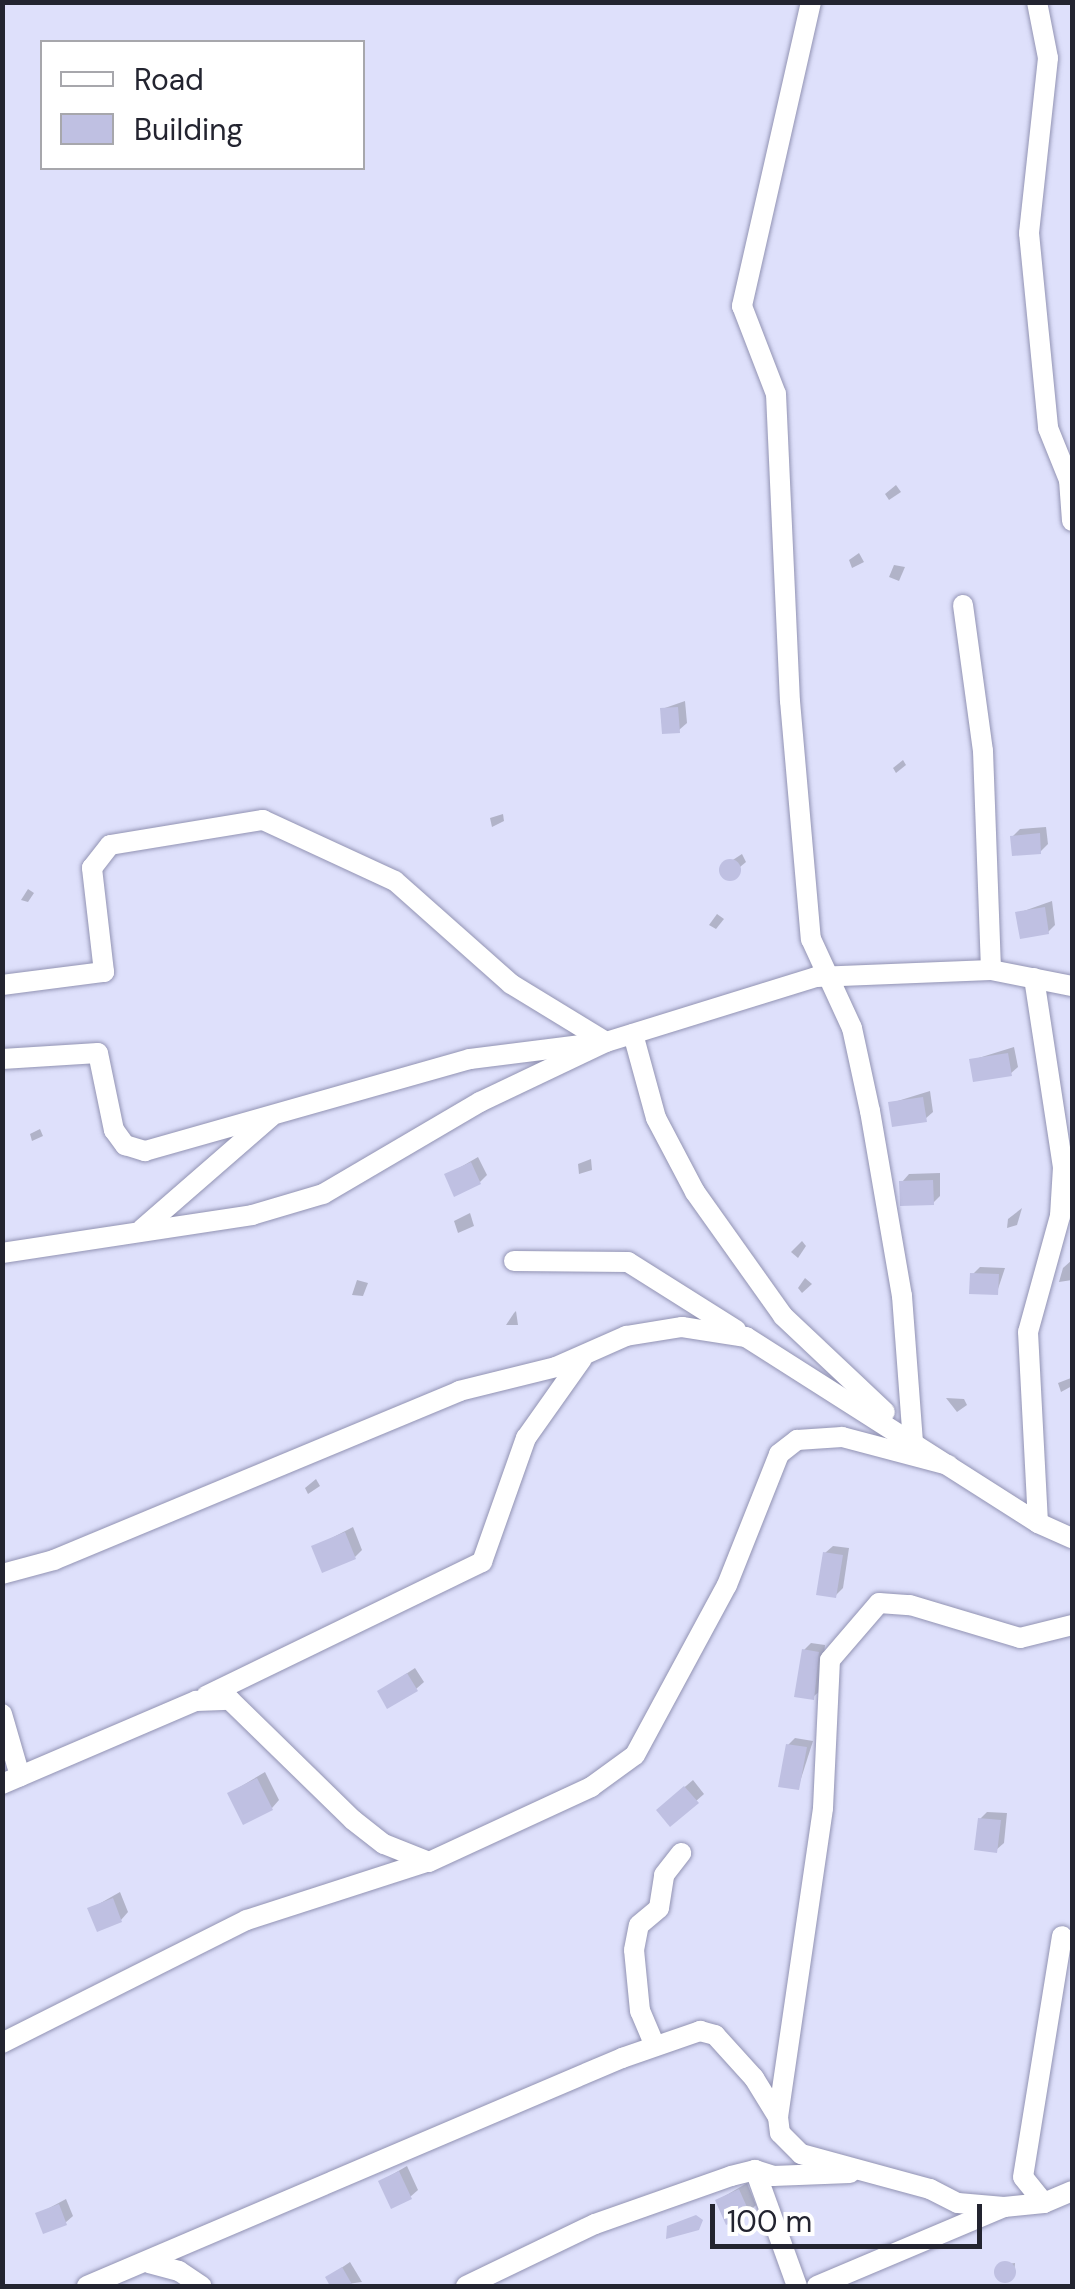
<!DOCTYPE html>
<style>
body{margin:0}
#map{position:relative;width:1075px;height:2289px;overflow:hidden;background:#dee0fb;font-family:"DM Sans",sans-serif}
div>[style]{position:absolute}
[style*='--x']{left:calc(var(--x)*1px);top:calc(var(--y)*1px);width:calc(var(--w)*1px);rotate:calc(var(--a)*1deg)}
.shadow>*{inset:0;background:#0003}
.building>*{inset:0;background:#bfc0e2}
.round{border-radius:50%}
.roads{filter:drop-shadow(0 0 2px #9293b3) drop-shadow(0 0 2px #9293b3)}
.minor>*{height:20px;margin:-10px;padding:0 10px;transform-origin:10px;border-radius:10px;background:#fff}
span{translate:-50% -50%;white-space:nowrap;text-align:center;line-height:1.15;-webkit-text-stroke:10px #fff;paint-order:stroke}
.frame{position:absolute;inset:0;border:5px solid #232430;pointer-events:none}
.legend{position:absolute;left:40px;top:40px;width:325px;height:130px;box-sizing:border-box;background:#fff;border:2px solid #a7a7ac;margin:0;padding:12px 18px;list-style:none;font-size:30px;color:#232430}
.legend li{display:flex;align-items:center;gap:20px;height:50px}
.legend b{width:50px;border:2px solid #a7a7ac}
.scale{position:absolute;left:710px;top:2204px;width:272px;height:45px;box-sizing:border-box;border:5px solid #232430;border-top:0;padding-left:12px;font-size:30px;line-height:35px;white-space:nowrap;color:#232430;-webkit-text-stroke:8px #fff;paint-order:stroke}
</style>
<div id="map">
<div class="shadow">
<i style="clip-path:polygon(896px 485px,901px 492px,889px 500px,885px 494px)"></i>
<i style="clip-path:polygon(859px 553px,864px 562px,852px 568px,849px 560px)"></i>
<i style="clip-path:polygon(894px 565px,905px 567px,899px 581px,889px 577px)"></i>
<i style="clip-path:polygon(685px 701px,687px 723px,679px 730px,662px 709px)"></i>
<i style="clip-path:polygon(903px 760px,906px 765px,896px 773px,893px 768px)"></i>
<i style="clip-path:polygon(503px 814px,504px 821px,492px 827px,490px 818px)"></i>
<i style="clip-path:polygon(1046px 827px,1048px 844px,1040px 852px,1013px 836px,1020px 829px)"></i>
<i style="clip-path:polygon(742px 854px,746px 862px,728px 877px,722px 867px)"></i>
<i style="clip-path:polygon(28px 889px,34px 893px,28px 902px,21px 900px)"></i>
<i style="clip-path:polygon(1052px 901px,1055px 925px,1048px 932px,1018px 913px)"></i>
<i style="clip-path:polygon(717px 914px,724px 919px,716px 929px,709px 925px)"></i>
<i style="clip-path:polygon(1014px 1047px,1018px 1067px,1010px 1074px,972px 1060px)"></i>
<i style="clip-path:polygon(930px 1091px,933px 1112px,925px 1119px,891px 1103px)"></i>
<i style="clip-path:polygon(40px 1129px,43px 1136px,32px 1141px,30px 1134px)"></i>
<i style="clip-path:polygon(478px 1157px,487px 1175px,480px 1182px,447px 1175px)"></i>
<i style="clip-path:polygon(591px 1159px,592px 1170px,579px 1174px,578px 1164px)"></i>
<i style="clip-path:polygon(940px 1173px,940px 1196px,933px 1203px,902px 1182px,909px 1174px)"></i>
<i style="clip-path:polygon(1022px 1208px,1017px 1225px,1007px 1228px,1008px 1219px)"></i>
<i style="clip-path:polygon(470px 1213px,474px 1226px,458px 1233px,454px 1221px)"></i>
<i style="clip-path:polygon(802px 1241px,806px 1246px,798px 1258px,791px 1252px)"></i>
<i style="clip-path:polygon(1072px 1260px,1072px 1280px,1059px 1282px,1063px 1268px)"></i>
<i style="clip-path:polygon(980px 1267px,1005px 1268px,997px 1292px,973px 1274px)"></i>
<i style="clip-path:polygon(805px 1278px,812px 1284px,802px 1293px,798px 1288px)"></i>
<i style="clip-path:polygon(357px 1280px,368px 1283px,363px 1296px,352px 1295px)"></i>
<i style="clip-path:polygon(516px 1311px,518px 1325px,506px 1325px,514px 1313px)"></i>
<i style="clip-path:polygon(1071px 1378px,1072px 1386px,1061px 1392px,1058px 1383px)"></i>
<i style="clip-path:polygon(946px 1398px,964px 1399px,967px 1405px,957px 1412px)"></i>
<i style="clip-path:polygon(316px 1479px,320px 1486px,308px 1494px,305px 1488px)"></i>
<i style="clip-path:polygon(353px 1527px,362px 1550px,355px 1557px,314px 1547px)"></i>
<i style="clip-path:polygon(833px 1546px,849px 1548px,843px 1588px,836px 1595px,825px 1553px)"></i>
<i style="clip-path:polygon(811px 1643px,825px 1645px,821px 1690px,813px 1697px,804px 1650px)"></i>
<i style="clip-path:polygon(415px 1668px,424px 1682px,416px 1689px,380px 1691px)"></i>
<i style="clip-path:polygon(795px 1738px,813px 1741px,798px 1788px,788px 1745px)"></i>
<i style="clip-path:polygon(265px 1772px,279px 1800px,272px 1808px,230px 1793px)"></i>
<i style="clip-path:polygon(693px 1780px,704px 1794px,671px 1823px,666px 1803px)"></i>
<i style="clip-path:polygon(987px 1812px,1007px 1813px,1004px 1843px,996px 1850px,980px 1819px)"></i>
<i style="clip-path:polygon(120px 1892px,128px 1912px,121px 1920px,90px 1909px)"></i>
<i style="clip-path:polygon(407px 2166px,418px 2190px,410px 2197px,381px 2181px)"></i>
<i style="clip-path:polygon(747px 2183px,756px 2205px,749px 2212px,718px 2200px)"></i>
<i style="clip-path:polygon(66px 2199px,73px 2216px,65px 2223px,38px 2214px)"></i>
<i style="clip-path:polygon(350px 2262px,362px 2282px,333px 2286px,328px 2277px)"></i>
<i style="clip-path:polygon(1015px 2263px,1014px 2275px,1000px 2278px,1000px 2265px)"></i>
</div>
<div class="building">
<i style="clip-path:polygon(678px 707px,680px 733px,662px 734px,660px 708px)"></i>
<i style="clip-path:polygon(1040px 833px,1041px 854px,1012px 856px,1010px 836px)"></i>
<i class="round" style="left:719px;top:859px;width:22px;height:22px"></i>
<i style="clip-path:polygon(1045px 907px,1049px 934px,1020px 939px,1015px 912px)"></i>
<i style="clip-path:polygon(1008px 1053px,1012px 1076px,973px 1082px,969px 1059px)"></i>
<i style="clip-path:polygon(923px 1097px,927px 1122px,892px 1127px,888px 1102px)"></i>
<i style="clip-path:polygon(471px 1162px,481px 1184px,454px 1197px,444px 1174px)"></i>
<i style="clip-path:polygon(933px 1180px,934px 1205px,900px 1206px,899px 1181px)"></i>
<i style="clip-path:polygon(970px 1273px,999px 1274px,998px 1295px,969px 1294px)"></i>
<i style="clip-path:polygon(345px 1532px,356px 1559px,322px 1573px,311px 1546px)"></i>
<i style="clip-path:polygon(823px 1552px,843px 1555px,836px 1598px,816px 1595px)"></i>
<i style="clip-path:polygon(802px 1649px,819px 1652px,814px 1700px,794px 1697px)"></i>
<i style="clip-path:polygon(407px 1673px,418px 1691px,387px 1709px,377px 1691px)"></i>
<i style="clip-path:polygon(786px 1744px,807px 1747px,799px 1790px,778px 1787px)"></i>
<i style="clip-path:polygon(257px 1778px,273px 1810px,243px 1825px,227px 1793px)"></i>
<i style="clip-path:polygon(684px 1786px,699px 1803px,670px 1827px,656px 1810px)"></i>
<i style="clip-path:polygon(978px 1818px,1001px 1820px,997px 1853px,974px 1850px)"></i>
<i style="clip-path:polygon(113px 1898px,122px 1922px,97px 1932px,87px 1908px)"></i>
<i style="clip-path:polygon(399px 2171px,412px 2199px,391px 2209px,378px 2181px)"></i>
<i style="clip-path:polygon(739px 2189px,750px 2214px,726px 2225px,715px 2200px)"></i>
<i style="clip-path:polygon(59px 2204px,67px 2225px,43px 2234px,35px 2213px)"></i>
<i style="clip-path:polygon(696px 2215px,703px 2220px,699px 2230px,666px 2239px,667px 2226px)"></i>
<i class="round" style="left:994px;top:2261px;width:22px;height:22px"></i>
<i style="clip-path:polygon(342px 2267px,353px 2286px,330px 2286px,325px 2277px)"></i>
</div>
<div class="roads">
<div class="minor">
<i style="--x:811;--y:2;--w:312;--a:102.8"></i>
<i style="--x:742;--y:306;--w:94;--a:68.9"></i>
<i style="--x:776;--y:394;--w:307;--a:87.4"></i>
<i style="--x:790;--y:701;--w:239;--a:85"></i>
<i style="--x:811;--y:939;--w:98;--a:65.3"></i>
<i style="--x:852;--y:1028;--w:85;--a:77.8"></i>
<i style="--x:870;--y:1111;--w:188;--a:80.2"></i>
<i style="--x:902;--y:1296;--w:146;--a:85.7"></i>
<i style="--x:1037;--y:2;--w:57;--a:78.9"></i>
<i style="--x:1048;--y:58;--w:176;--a:96.2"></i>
<i style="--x:1029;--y:233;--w:196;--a:84.4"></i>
<i style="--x:1048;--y:428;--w:56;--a:68"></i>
<i style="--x:1069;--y:480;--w:41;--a:85.8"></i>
<i style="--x:963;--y:605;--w:147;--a:82.2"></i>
<i style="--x:983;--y:751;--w:219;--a:87.9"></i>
<i style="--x:1034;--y:978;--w:191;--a:81.3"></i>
<i style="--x:1063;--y:1167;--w:49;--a:93.5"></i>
<i style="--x:1060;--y:1216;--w:120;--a:105.4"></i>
<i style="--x:1028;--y:1332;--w:191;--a:87"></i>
<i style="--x:2;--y:985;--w:103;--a:-7.3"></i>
<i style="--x:104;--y:972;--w:105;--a:-96.6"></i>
<i style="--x:92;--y:868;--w:29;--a:-52"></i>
<i style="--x:110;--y:845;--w:155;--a:-9.3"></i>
<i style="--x:263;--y:820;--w:145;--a:24.8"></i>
<i style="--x:395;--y:881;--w:155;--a:41.6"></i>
<i style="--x:511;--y:984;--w:111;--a:31.4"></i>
<i style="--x:633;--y:1034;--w:87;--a:74.7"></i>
<i style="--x:656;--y:1118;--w:84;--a:62.2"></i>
<i style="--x:695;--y:1192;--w:152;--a:54.6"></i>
<i style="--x:783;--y:1316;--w:140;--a:43.3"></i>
<i style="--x:2;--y:1059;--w:96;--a:-3.6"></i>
<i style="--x:98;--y:1053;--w:79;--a:78.3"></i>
<i style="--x:114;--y:1130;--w:19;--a:54"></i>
<i style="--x:125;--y:1145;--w:21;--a:17"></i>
<i style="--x:145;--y:1151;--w:338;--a:-15.8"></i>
<i style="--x:470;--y:1059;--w:120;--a:-7.2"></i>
<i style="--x:142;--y:1229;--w:171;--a:-41"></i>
<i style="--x:2;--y:1253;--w:253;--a:-8.6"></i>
<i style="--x:252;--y:1215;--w:74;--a:-16.5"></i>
<i style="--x:323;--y:1194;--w:182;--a:-30.4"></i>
<i style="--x:480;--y:1102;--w:140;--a:-25.5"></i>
<i style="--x:606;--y:1042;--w:220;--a:-17.2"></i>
<i style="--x:816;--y:977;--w:175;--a:-2.3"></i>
<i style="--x:991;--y:970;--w:83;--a:11.2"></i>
<i style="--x:514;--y:1261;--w:114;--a:0.5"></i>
<i style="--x:628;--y:1262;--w:128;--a:32.2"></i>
<i style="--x:2;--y:1574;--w:54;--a:-15.1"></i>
<i style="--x:54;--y:1560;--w:439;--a:-22.6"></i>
<i style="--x:459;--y:1391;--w:100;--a:-13.9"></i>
<i style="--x:556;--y:1367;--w:77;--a:-23.9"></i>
<i style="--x:626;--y:1336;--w:57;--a:-9.1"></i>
<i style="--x:682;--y:1327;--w:65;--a:8.9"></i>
<i style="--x:746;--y:1337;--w:346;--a:32.5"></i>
<i style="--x:1038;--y:1523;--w:37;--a:24"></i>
<i style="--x:206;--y:1696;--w:307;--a:-25.9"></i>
<i style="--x:482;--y:1562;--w:132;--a:-70.5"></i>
<i style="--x:526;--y:1438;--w:97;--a:-54.7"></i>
<i style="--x:2;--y:1714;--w:65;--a:73.8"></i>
<i style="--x:2;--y:1784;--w:211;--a:-23.2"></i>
<i style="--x:196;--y:1701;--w:34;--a:-2"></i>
<i style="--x:230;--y:1700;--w:172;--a:44.3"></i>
<i style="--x:353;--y:1820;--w:39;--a:38"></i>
<i style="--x:384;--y:1844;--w:48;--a:21.8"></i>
<i style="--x:429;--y:1862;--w:179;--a:-24.8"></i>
<i style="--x:591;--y:1787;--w:54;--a:-36"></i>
<i style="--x:635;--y:1755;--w:193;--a:-61.6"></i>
<i style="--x:727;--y:1585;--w:141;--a:-68.3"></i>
<i style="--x:779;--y:1454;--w:23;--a:-38"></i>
<i style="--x:797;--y:1440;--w:45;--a:-3.8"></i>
<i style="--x:842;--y:1437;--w:110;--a:14.8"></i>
<i style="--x:2;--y:2043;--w:274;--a:-26.7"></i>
<i style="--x:247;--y:1920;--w:189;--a:-17.9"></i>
<i style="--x:655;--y:2046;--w:38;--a:-113"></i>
<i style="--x:640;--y:2011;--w:61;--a:-95.6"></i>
<i style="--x:634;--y:1950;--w:25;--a:-79"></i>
<i style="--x:639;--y:1925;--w:26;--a:-40"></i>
<i style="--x:659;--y:1908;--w:33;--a:-81"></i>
<i style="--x:664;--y:1875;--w:28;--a:-52"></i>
<i style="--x:778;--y:2117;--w:312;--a:-81.7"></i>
<i style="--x:823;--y:1808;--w:148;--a:-87.3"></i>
<i style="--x:830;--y:1660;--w:75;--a:-49.3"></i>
<i style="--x:879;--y:1603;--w:31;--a:4"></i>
<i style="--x:910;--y:1605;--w:115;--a:16.7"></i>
<i style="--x:1020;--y:1638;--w:54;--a:-14"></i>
<i style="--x:755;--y:2170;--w:123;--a:70.1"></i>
<i style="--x:1044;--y:2203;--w:33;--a:-129"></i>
<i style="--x:1023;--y:2177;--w:244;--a:-80.8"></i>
<i style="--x:149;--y:2263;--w:31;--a:15"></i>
<i style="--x:179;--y:2271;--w:27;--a:34"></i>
<i style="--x:87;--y:2286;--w:582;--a:-23.08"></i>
<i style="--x:622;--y:2058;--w:83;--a:-19.1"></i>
<i style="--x:700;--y:2031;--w:16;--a:15"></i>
<i style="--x:715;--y:2035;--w:58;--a:47.8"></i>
<i style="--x:754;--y:2078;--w:46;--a:58.4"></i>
<i style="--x:778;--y:2117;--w:16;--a:83"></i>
<i style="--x:780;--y:2133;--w:30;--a:45"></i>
<i style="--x:801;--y:2154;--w:134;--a:15.2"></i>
<i style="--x:930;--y:2189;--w:31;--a:27"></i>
<i style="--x:958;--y:2203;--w:46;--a:5"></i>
<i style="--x:466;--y:2286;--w:143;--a:-25.7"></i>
<i style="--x:595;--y:2224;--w:144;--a:-19.4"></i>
<i style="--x:731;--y:2176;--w:25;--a:-14"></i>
<i style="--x:755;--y:2170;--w:19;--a:18"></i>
<i style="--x:773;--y:2176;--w:77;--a:-2.2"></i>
<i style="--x:817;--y:2286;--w:203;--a:-22.9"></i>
<i style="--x:1004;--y:2207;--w:40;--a:-5.7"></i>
<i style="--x:1044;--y:2203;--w:30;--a:-23"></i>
</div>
</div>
<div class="frame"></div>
<ul class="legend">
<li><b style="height:12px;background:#fff"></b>Road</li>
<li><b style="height:28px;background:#bfc0e2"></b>Building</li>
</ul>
<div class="scale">100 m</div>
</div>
